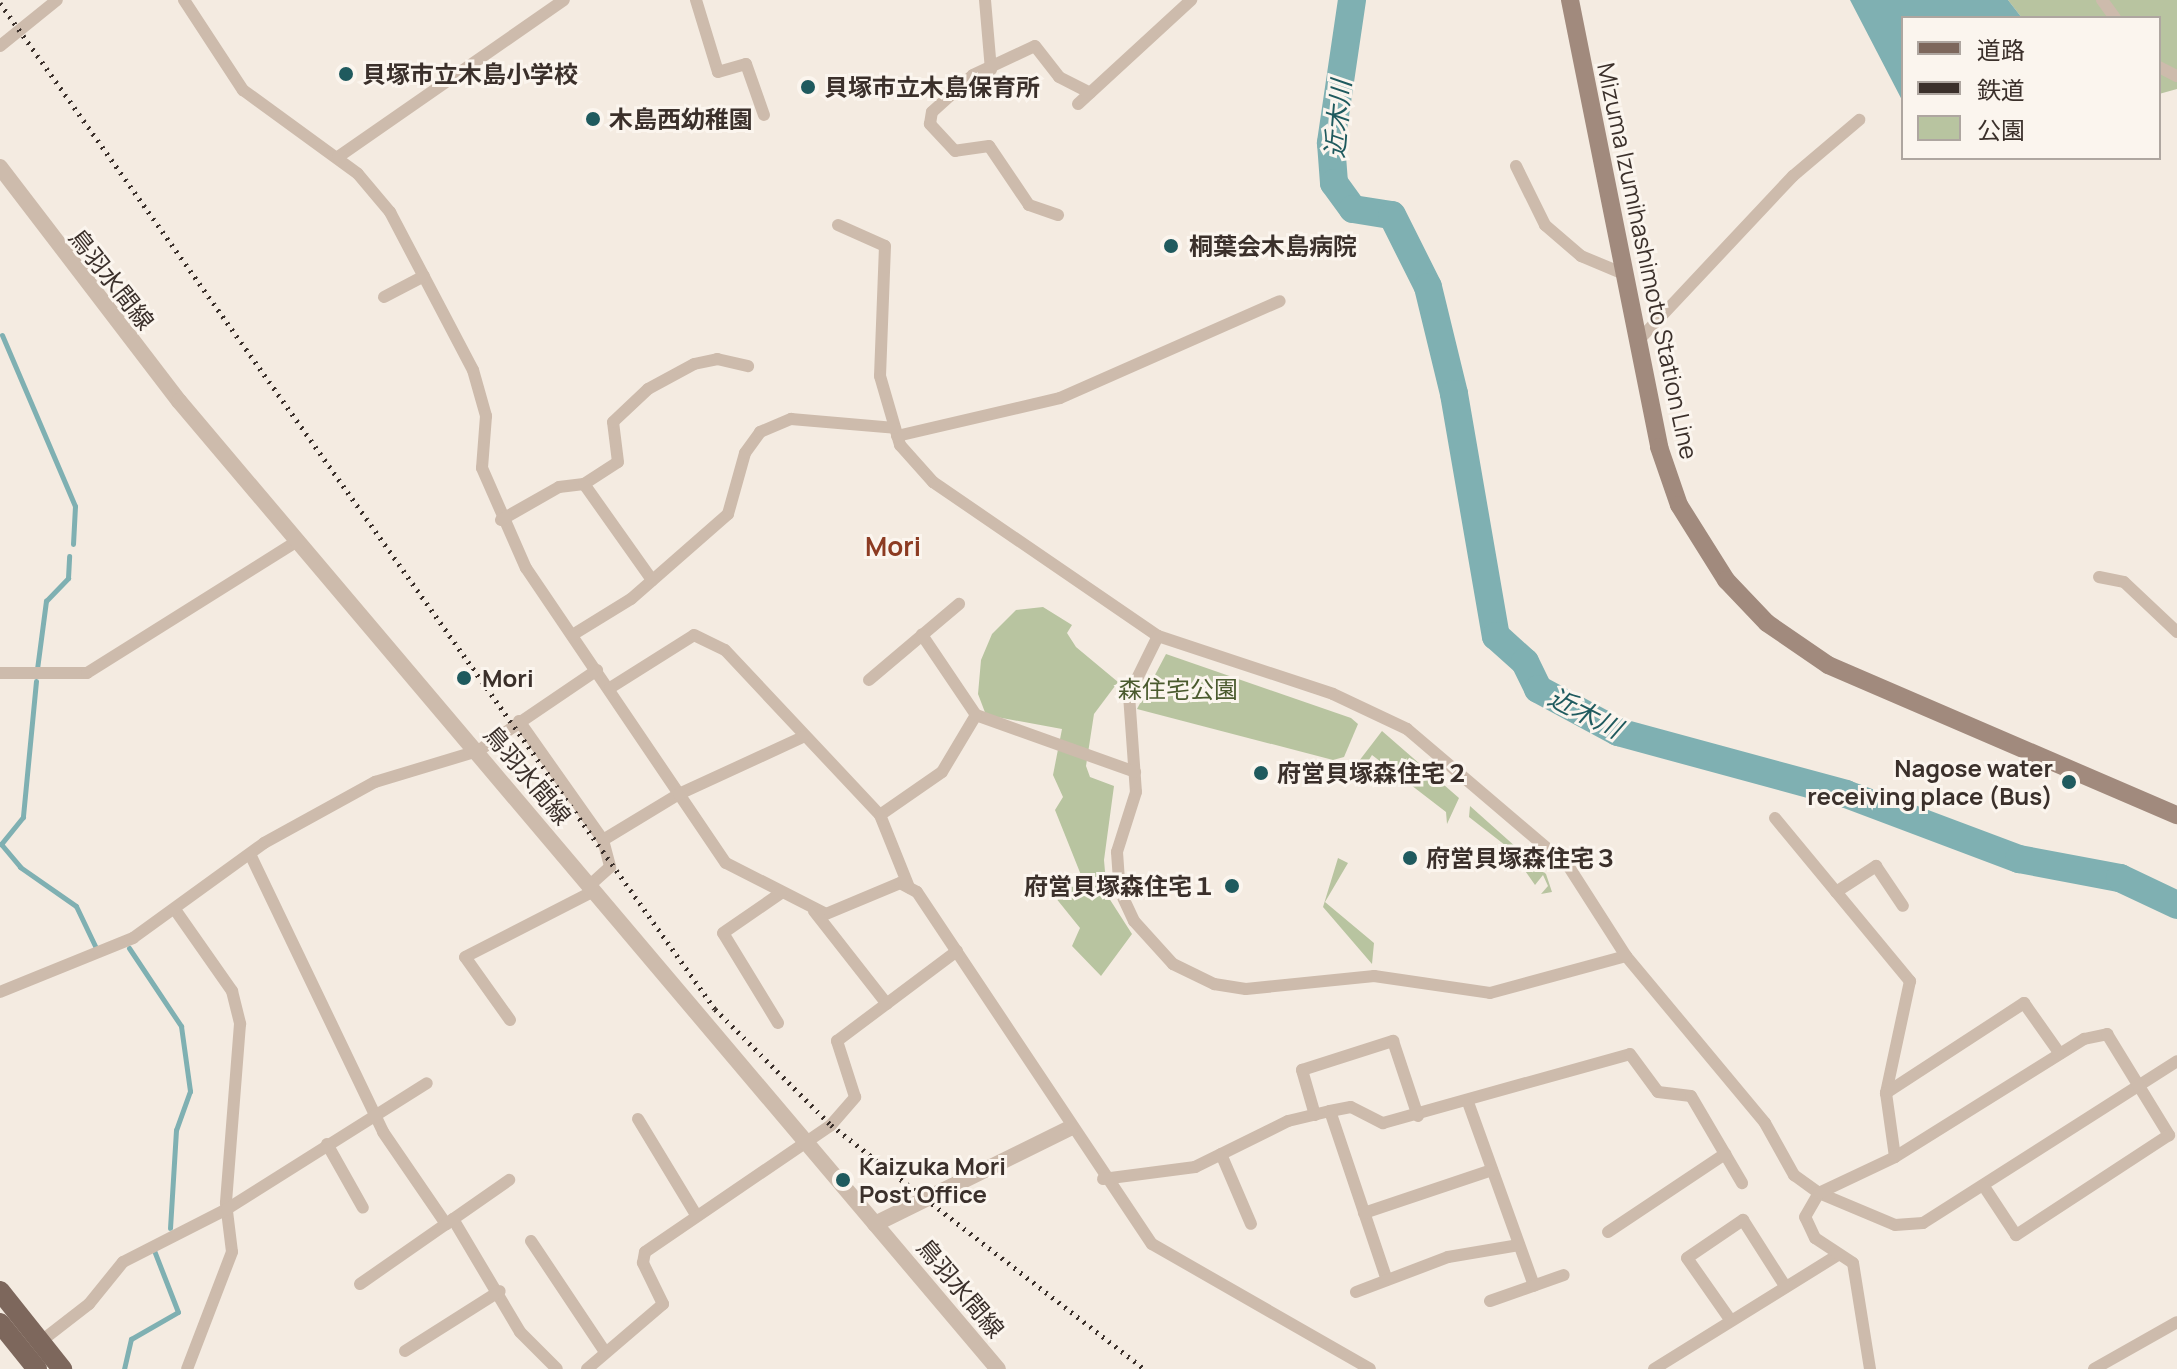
<!DOCTYPE html>
<meta charset="utf-8">
<style>
body{margin:0}
#map{position:relative;width:2177px;height:1369px;overflow:hidden;background:#f4ebe1;font-family:Manrope,"Noto Sans JP",sans-serif}
div>[style]{position:absolute}
[style*='--x']{left:calc(var(--x)*1px);top:calc(var(--y)*1px);width:calc(var(--w)*1px);rotate:calc(var(--a)*1deg)}
.green>*{inset:0;background:#b8c4a0}
.water>*{inset:0;background:#7fb0b2}
.stream>*{height:5px;margin:-2.5px;padding:0 2.5px;transform-origin:2.5px;border-radius:2.5px;background:#7fb0b2}
.river>*{height:28px;margin:-14px;padding:0 14px;transform-origin:14px;border-radius:14px;background:#7fb0b2}
.minor>*{height:12px;margin:-6px;padding:0 6px;transform-origin:6px;border-radius:6px;background:#cdbbac}
.tertiary>*{height:16px;margin:-8px;padding:0 8px;transform-origin:8px;border-radius:8px;background:#cdbbac}
.secondary>*{height:18px;margin:-9px;padding:0 9px;transform-origin:9px;border-radius:9px;background:#a18a7d}
.primary>*{height:20px;margin:-10px;padding:0 10px;transform-origin:10px;border-radius:10px;background:#7d675c}
.rail>*{height:5px;margin-top:-2.5px;transform-origin:0;background:repeating-linear-gradient(90deg,#3b302b 0 2px,transparent 0 8px)}
.dots>*{width:22px;height:22px;translate:-50% -50%;box-sizing:border-box;border:4px solid #fbf5ee;border-radius:50%}
span{translate:-50% -50%;white-space:nowrap;text-align:center;line-height:1.15;-webkit-text-stroke:6px #fbf5ee;paint-order:stroke}
.poi-label{font-size:24px;color:#3b302b;font-weight:700}
.left{translate:0 -50%;text-align:left}
.right{translate:-100% -50%;text-align:right}
.street-label{font-size:24px;color:#3b302b}
.park-label{font-size:24px;color:#4a5a2e}
.water-label{font-size:26px;color:#1f5a5e;font-style:italic}
.neighbourhood-label{font-size:26px;color:#8c3b22;font-weight:700}
.legend{position:absolute;left:1901px;top:16px;width:260px;height:144px;box-sizing:border-box;background:#fbf5ee;border:2px solid #aea6a0;margin:0;padding:10px 14px;list-style:none;font-size:24px;color:#3b302b}
.legend li{display:flex;align-items:center;gap:16px;height:40px}
.legend b{width:40px;border:2px solid #aea6a0}
</style>
<div id="map">
<div class="green">
<i style="clip-path:polygon(2008px 0,2177px 0,2177px 89px,2159px 94px,2159px 18px,2022px 18px)"></i>
<i style="clip-path:polygon(1043px 607px,1072px 625px,1067px 633px,1076px 647px,1118px 682px,1094px 714px,1086px 766px,1090px 777px,1114px 786px,1104px 860px,1107px 895px,1132px 934px,1101px 976px,1072px 946px,1080px 928px,1055px 897px,1081px 875px,1055px 810px,1063px 797px,1053px 775px,1062px 729px,986px 715px,978px 694px,981px 660px,992px 634px,1016px 610px)"></i>
<i style="clip-path:polygon(1166px 654px,1351px 718px,1358px 724px,1344px 757px,1333px 760px,1137px 709px)"></i>
<i style="clip-path:polygon(1382px 731px,1459px 798px,1447px 824px,1446px 812px,1372px 755px,1357px 779px,1361px 792px,1355px 773px,1359px 761px)"></i>
<i style="clip-path:polygon(1470px 806px,1546px 874px,1552px 892px,1541px 894px,1548px 886px,1543px 875px,1535px 885px,1510px 849px,1469px 817px)"></i>
<i style="clip-path:polygon(1338px 858px,1348px 863px,1325px 902px,1374px 943px,1372px 964px,1323px 907px)"></i>
</div>
<div class="water">
<i style="clip-path:polygon(1850px 0,2008px 0,2022px 18px,1903px 18px,1903px 102px)"></i>
</div>
<div class="stream">
<i style="--x:2;--y:335;--w:186;--a:66.9"></i>
<i style="--x:75;--y:506;--w:38;--a:93"></i>
<i style="--x:37;--y:669;--w:69;--a:-82.5"></i>
<i style="--x:46;--y:601;--w:32;--a:-46"></i>
<i style="--x:68;--y:578;--w:22;--a:-87"></i>
<i style="--x:36;--y:681;--w:137;--a:95.5"></i>
<i style="--x:23;--y:817;--w:35;--a:129"></i>
<i style="--x:1;--y:844;--w:30;--a:50"></i>
<i style="--x:20;--y:867;--w:68;--a:34.9"></i>
<i style="--x:76;--y:906;--w:49;--a:64.5"></i>
<i style="--x:129;--y:948;--w:94;--a:56.3"></i>
<i style="--x:181;--y:1026;--w:66;--a:82.1"></i>
<i style="--x:190;--y:1091;--w:41;--a:109.7"></i>
<i style="--x:176;--y:1130;--w:98;--a:93.5"></i>
<i style="--x:124;--y:1369;--w:31;--a:-77"></i>
<i style="--x:131;--y:1339;--w:54;--a:-29.9"></i>
<i style="--x:178;--y:1312;--w:69;--a:-111.3"></i>
</div>
<div class="river">
<i style="--x:1352;--y:0;--w:145;--a:98.4"></i>
<i style="--x:1331;--y:143;--w:40;--a:85.7"></i>
<i style="--x:1334;--y:183;--w:32;--a:54"></i>
<i style="--x:1353;--y:209;--w:39;--a:9"></i>
<i style="--x:1392;--y:215;--w:80;--a:63.4"></i>
<i style="--x:1428;--y:287;--w:110;--a:76.3"></i>
<i style="--x:1454;--y:394;--w:246;--a:80.2"></i>
<i style="--x:1496;--y:636;--w:39;--a:42"></i>
<i style="--x:1525;--y:662;--w:30;--a:64"></i>
<i style="--x:1538;--y:689;--w:91;--a:28.3"></i>
<i style="--x:1618;--y:732;--w:236;--a:15.2"></i>
<i style="--x:1846;--y:794;--w:185;--a:20.6"></i>
<i style="--x:2019;--y:859;--w:103;--a:10.7"></i>
<i style="--x:2120;--y:878;--w:63;--a:25.3"></i>
</div>
<div class="minor">
<i style="--x:184;--y:0;--w:108;--a:56.8"></i>
<i style="--x:243;--y:90;--w:142;--a:36.1"></i>
<i style="--x:358;--y:174;--w:50;--a:49.9"></i>
<i style="--x:390;--y:212;--w:178;--a:62.3"></i>
<i style="--x:473;--y:370;--w:48;--a:74.2"></i>
<i style="--x:486;--y:416;--w:52;--a:94.4"></i>
<i style="--x:482;--y:468;--w:109;--a:66.3"></i>
<i style="--x:526;--y:568;--w:356;--a:55.9"></i>
<i style="--x:726;--y:863;--w:112;--a:27"></i>
<i style="--x:826;--y:914;--w:80;--a:-22.7"></i>
<i style="--x:900;--y:883;--w:19;--a:28"></i>
<i style="--x:917;--y:892;--w:423;--a:56.3"></i>
<i style="--x:1152;--y:1244;--w:251;--a:29.8"></i>
<i style="--x:696;--y:0;--w:75;--a:73"></i>
<i style="--x:718;--y:72;--w:29;--a:-16"></i>
<i style="--x:746;--y:64;--w:54;--a:70.6"></i>
<i style="--x:985;--y:0;--w:70;--a:85.1"></i>
<i style="--x:2102;--y:0;--w:22;--a:54"></i>
<i style="--x:0;--y:46;--w:73;--a:-38.9"></i>
<i style="--x:2159;--y:67;--w:20;--a:27"></i>
<i style="--x:1078;--y:104;--w:154;--a:-42.6"></i>
<i style="--x:338;--y:157;--w:275;--a:-34.8"></i>
<i style="--x:1516;--y:166;--w:66;--a:63.8"></i>
<i style="--x:1545;--y:225;--w:48;--a:40.7"></i>
<i style="--x:1581;--y:256;--w:47;--a:22.7"></i>
<i style="--x:1058;--y:215;--w:31;--a:-161"></i>
<i style="--x:1029;--y:205;--w:71;--a:-124.1"></i>
<i style="--x:989;--y:146;--w:34;--a:172"></i>
<i style="--x:955;--y:151;--w:37;--a:-133"></i>
<i style="--x:930;--y:124;--w:12;--a:-81"></i>
<i style="--x:932;--y:112;--w:55;--a:-42.1"></i>
<i style="--x:973;--y:75;--w:68;--a:-25.1"></i>
<i style="--x:1035;--y:46;--w:39;--a:52"></i>
<i style="--x:1059;--y:77;--w:35;--a:27"></i>
<i style="--x:838;--y:225;--w:51;--a:24.1"></i>
<i style="--x:885;--y:246;--w:130;--a:92.2"></i>
<i style="--x:880;--y:376;--w:72;--a:73.8"></i>
<i style="--x:900;--y:445;--w:50;--a:48.3"></i>
<i style="--x:933;--y:482;--w:273;--a:34.4"></i>
<i style="--x:1158;--y:636;--w:184;--a:18.3"></i>
<i style="--x:1333;--y:694;--w:82;--a:25.3"></i>
<i style="--x:1407;--y:729;--w:213;--a:40.4"></i>
<i style="--x:1569;--y:867;--w:106;--a:57.4"></i>
<i style="--x:1626;--y:956;--w:217;--a:50.2"></i>
<i style="--x:1765;--y:1123;--w:60;--a:60.9"></i>
<i style="--x:1794;--y:1175;--w:31;--a:36"></i>
<i style="--x:1819;--y:1193;--w:82;--a:22.8"></i>
<i style="--x:1895;--y:1225;--w:28;--a:-4"></i>
<i style="--x:1923;--y:1223;--w:301;--a:-32.5"></i>
<i style="--x:384;--y:297;--w:45;--a:-27.7"></i>
<i style="--x:1637;--y:342;--w:228;--a:-46.8"></i>
<i style="--x:1793;--y:176;--w:87;--a:-40.3"></i>
<i style="--x:897;--y:436;--w:167;--a:-13.1"></i>
<i style="--x:1060;--y:398;--w:240;--a:-23.8"></i>
<i style="--x:584;--y:484;--w:40;--a:-32.9"></i>
<i style="--x:618;--y:462;--w:40;--a:-97.1"></i>
<i style="--x:613;--y:422;--w:48;--a:-43.3"></i>
<i style="--x:648;--y:389;--w:52;--a:-28.5"></i>
<i style="--x:694;--y:364;--w:24;--a:-12"></i>
<i style="--x:717;--y:359;--w:32;--a:13"></i>
<i style="--x:501;--y:520;--w:67;--a:-29.6"></i>
<i style="--x:559;--y:487;--w:25;--a:-7"></i>
<i style="--x:584;--y:484;--w:118;--a:54.7"></i>
<i style="--x:2099;--y:577;--w:25;--a:11"></i>
<i style="--x:2124;--y:582;--w:73;--a:43.3"></i>
<i style="--x:574;--y:634;--w:67;--a:-31.6"></i>
<i style="--x:631;--y:599;--w:129;--a:-41.2"></i>
<i style="--x:728;--y:514;--w:63;--a:-74.4"></i>
<i style="--x:745;--y:453;--w:26;--a:-54"></i>
<i style="--x:760;--y:432;--w:34;--a:-23"></i>
<i style="--x:791;--y:419;--w:104;--a:4.9"></i>
<i style="--x:1158;--y:636;--w:66;--a:116.2"></i>
<i style="--x:1129;--y:695;--w:97;--a:85.9"></i>
<i style="--x:1136;--y:792;--w:63;--a:107.6"></i>
<i style="--x:1117;--y:852;--w:39;--a:86"></i>
<i style="--x:1120;--y:891;--w:33;--a:65"></i>
<i style="--x:1134;--y:921;--w:58;--a:47.8"></i>
<i style="--x:1173;--y:964;--w:46;--a:26"></i>
<i style="--x:1214;--y:984;--w:32;--a:9"></i>
<i style="--x:1246;--y:989;--w:129;--a:-5.8"></i>
<i style="--x:1374;--y:976;--w:117;--a:8.3"></i>
<i style="--x:1490;--y:993;--w:141;--a:-15.2"></i>
<i style="--x:0;--y:673;--w:87;--a:0"></i>
<i style="--x:87;--y:673;--w:250;--a:-32.1"></i>
<i style="--x:869;--y:680;--w:118;--a:-40.2"></i>
<i style="--x:610;--y:688;--w:99;--a:-32.2"></i>
<i style="--x:694;--y:635;--w:34;--a:26"></i>
<i style="--x:725;--y:650;--w:226;--a:46.8"></i>
<i style="--x:880;--y:815;--w:78;--a:68.1"></i>
<i style="--x:976;--y:715;--w:169;--a:19.7"></i>
<i style="--x:519;--y:721;--w:146;--a:54.8"></i>
<i style="--x:603;--y:840;--w:28;--a:75"></i>
<i style="--x:610;--y:867;--w:28;--a:138"></i>
<i style="--x:880;--y:815;--w:75;--a:-34.7"></i>
<i style="--x:942;--y:772;--w:66;--a:-59.2"></i>
<i style="--x:976;--y:715;--w:97;--a:-124"></i>
<i style="--x:1775;--y:818;--w:212;--a:50.4"></i>
<i style="--x:1910;--y:981;--w:115;--a:102.1"></i>
<i style="--x:603;--y:840;--w:89;--a:-31.2"></i>
<i style="--x:679;--y:794;--w:136;--a:-24.7"></i>
<i style="--x:250;--y:854;--w:308;--a:64.4"></i>
<i style="--x:383;--y:1132;--w:112;--a:55.6"></i>
<i style="--x:1836;--y:892;--w:48;--a:-33"></i>
<i style="--x:1876;--y:866;--w:48;--a:56"></i>
<i style="--x:176;--y:911;--w:98;--a:55"></i>
<i style="--x:232;--y:991;--w:34;--a:76"></i>
<i style="--x:240;--y:1024;--w:180;--a:94.5"></i>
<i style="--x:226;--y:1203;--w:49;--a:83"></i>
<i style="--x:232;--y:1252;--w:125;--a:111"></i>
<i style="--x:814;--y:911;--w:118;--a:51.9"></i>
<i style="--x:0;--y:992;--w:144;--a:-22.1"></i>
<i style="--x:133;--y:938;--w:162;--a:-35.9"></i>
<i style="--x:264;--y:843;--w:127;--a:-28.8"></i>
<i style="--x:375;--y:782;--w:108;--a:-16.8"></i>
<i style="--x:478;--y:751;--w:144;--a:-34.2"></i>
<i style="--x:510;--y:1020;--w:77;--a:-125.5"></i>
<i style="--x:465;--y:957;--w:145;--a:-27.1"></i>
<i style="--x:778;--y:1023;--w:105;--a:-121.4"></i>
<i style="--x:723;--y:933;--w:70;--a:-34.6"></i>
<i style="--x:1469;--y:1105;--w:192;--a:70.2"></i>
<i style="--x:1330;--y:1111;--w:178;--a:71.4"></i>
<i style="--x:1315;--y:1115;--w:47;--a:-106.1"></i>
<i style="--x:1302;--y:1070;--w:96;--a:-17.7"></i>
<i style="--x:1393;--y:1041;--w:79;--a:71.6"></i>
<i style="--x:638;--y:1119;--w:110;--a:58.8"></i>
<i style="--x:327;--y:1144;--w:73;--a:60.6"></i>
<i style="--x:1221;--y:1154;--w:76;--a:66.8"></i>
<i style="--x:1895;--y:1157;--w:65;--a:-98"></i>
<i style="--x:1886;--y:1093;--w:165;--a:-33.1"></i>
<i style="--x:2024;--y:1003;--w:62;--a:54.8"></i>
<i style="--x:1103;--y:1179;--w:93;--a:-7.4"></i>
<i style="--x:1195;--y:1167;--w:104;--a:-26.3"></i>
<i style="--x:1288;--y:1121;--w:43;--a:-13.4"></i>
<i style="--x:1330;--y:1111;--w:21;--a:-11"></i>
<i style="--x:1351;--y:1107;--w:36;--a:27"></i>
<i style="--x:1383;--y:1123;--w:256;--a:-15.6"></i>
<i style="--x:1630;--y:1054;--w:47;--a:53.6"></i>
<i style="--x:1658;--y:1092;--w:33;--a:7"></i>
<i style="--x:1691;--y:1096;--w:101;--a:59.6"></i>
<i style="--x:1364;--y:1213;--w:135;--a:-18.6"></i>
<i style="--x:453;--y:1219;--w:131;--a:59.3"></i>
<i style="--x:520;--y:1332;--w:52;--a:45"></i>
<i style="--x:1608;--y:1232;--w:141;--a:-33.7"></i>
<i style="--x:531;--y:1241;--w:133;--a:56.3"></i>
<i style="--x:360;--y:1284;--w:182;--a:-34.9"></i>
<i style="--x:1356;--y:1292;--w:98;--a:-20.8"></i>
<i style="--x:1448;--y:1257;--w:72;--a:-9.6"></i>
<i style="--x:1490;--y:1301;--w:78;--a:-19.4"></i>
<i style="--x:1729;--y:1318;--w:73;--a:-125"></i>
<i style="--x:1687;--y:1258;--w:68;--a:-34.2"></i>
<i style="--x:1743;--y:1220;--w:78;--a:57.5"></i>
<i style="--x:40;--y:1342;--w:62;--a:-37.8"></i>
<i style="--x:89;--y:1304;--w:54;--a:-51"></i>
<i style="--x:123;--y:1262;--w:117;--a:-27"></i>
<i style="--x:227;--y:1209;--w:236;--a:-32.2"></i>
<i style="--x:405;--y:1351;--w:112;--a:-32.3"></i>
<i style="--x:587;--y:1369;--w:100;--a:-40.5"></i>
<i style="--x:663;--y:1304;--w:46;--a:-116"></i>
<i style="--x:643;--y:1263;--w:11;--a:-80"></i>
<i style="--x:645;--y:1252;--w:225;--a:-34.3"></i>
<i style="--x:831;--y:1125;--w:37;--a:-49"></i>
<i style="--x:855;--y:1097;--w:59;--a:-107.8"></i>
<i style="--x:837;--y:1041;--w:150;--a:-36.9"></i>
<i style="--x:1654;--y:1369;--w:216;--a:-31.8"></i>
<i style="--x:1870;--y:1369;--w:107;--a:-99.1"></i>
<i style="--x:1853;--y:1263;--w:45;--a:-146.7"></i>
<i style="--x:1815;--y:1238;--w:23;--a:-115"></i>
<i style="--x:1805;--y:1217;--w:28;--a:-60"></i>
<i style="--x:1819;--y:1193;--w:84;--a:-25.3"></i>
<i style="--x:1895;--y:1157;--w:223;--a:-32"></i>
<i style="--x:2084;--y:1039;--w:24;--a:-12"></i>
<i style="--x:2107;--y:1034;--w:119;--a:58.5"></i>
<i style="--x:2169;--y:1135;--w:183;--a:146.8"></i>
<i style="--x:2016;--y:1235;--w:56;--a:-123.4"></i>
<i style="--x:2094;--y:1369;--w:95;--a:-29.5"></i>
</div>
<div class="tertiary">
<i style="--x:0;--y:167;--w:295;--a:52.6"></i>
<i style="--x:179;--y:401;--w:1268;--a:49.77"></i>
<i style="--x:875;--y:1224;--w:217;--a:-26.2"></i>
</div>
<div class="secondary">
<i style="--x:1570;--y:0;--w:456;--a:78.7"></i>
<i style="--x:1659;--y:447;--w:61;--a:71"></i>
<i style="--x:1679;--y:505;--w:89;--a:57.9"></i>
<i style="--x:1726;--y:580;--w:59;--a:46.4"></i>
<i style="--x:1767;--y:623;--w:74;--a:34.5"></i>
<i style="--x:1828;--y:665;--w:380;--a:23.3"></i>
</div>
<div class="primary">
<i style="--x:0;--y:1291;--w:100;--a:51.5"></i>
<i style="--x:0;--y:1323;--w:59;--a:51.2"></i>
</div>
<div class="rail">
<i style="--x:0;--y:3;--w:1234;--a:54.6"></i>
<i style="--x:715;--y:1009;--w:164;--a:45"></i>
<i style="--x:831;--y:1125;--w:397;--a:37.9"></i>
</div>
<div class="dots">
<i style="left:346px;top:74px;background:#1f5a5e"></i>
<i style="left:808px;top:87px;background:#1f5a5e"></i>
<i style="left:593px;top:119px;background:#1f5a5e"></i>
<i style="left:1171px;top:246px;background:#1f5a5e"></i>
<i style="left:464px;top:678px;background:#1f5a5e"></i>
<i style="left:1261px;top:773px;background:#1f5a5e"></i>
<i style="left:2069px;top:782px;background:#1f5a5e"></i>
<i style="left:1410px;top:858px;background:#1f5a5e"></i>
<i style="left:1232px;top:886px;background:#1f5a5e"></i>
<i style="left:843px;top:1180px;background:#1f5a5e"></i>
</div>
<div class="poi-label">
<span class="left" style="left:362px;top:74px">貝塚市立木島小学校</span>
<span class="left" style="left:824px;top:87px">貝塚市立木島保育所</span>
<span class="left" style="left:609px;top:119px">木島西幼稚園</span>
<span class="left" style="left:1189px;top:246px">桐葉会木島病院</span>
<span class="left" style="left:482px;top:678px">Mori</span>
<span class="right" style="left:2053px;top:782px">Nagose water<br>receiving place (Bus)</span>
<span class="left" style="left:1277px;top:773px">府営貝塚森住宅２</span>
<span class="left" style="left:1426px;top:858px">府営貝塚森住宅３</span>
<span class="right" style="left:1216px;top:886px">府営貝塚森住宅１</span>
<span class="left" style="left:859px;top:1180px">Kaizuka Mori<br>Post Office</span>
</div>
<div class="street-label">
<span style="left:1648px;top:261px;rotate:78deg">Mizuma Izumihashimoto Station Line</span>
<span style="left:112px;top:279px;rotate:52deg">鳥羽水間線</span>
<span style="left:528px;top:775px;rotate:50deg">鳥羽水間線</span>
<span style="left:961px;top:1288px;rotate:50deg">鳥羽水間線</span>
</div>
<div class="park-label">
<span style="left:1178px;top:689px">森住宅公園</span>
</div>
<div class="water-label">
<span style="left:1338px;top:119px;rotate:-85deg">近木川</span>
<span style="left:1585px;top:713px;rotate:27deg">近木川</span>
</div>
<div class="neighbourhood-label">
<span style="left:893px;top:547px">Mori</span>
</div>
<ul class="legend">
<li><b style="height:10px;background:#7d675c"></b>道路</li>
<li><b style="height:10px;background:#3b302b"></b>鉄道</li>
<li><b style="height:22px;background:#b8c4a0"></b>公園</li>
</ul>
</div>
